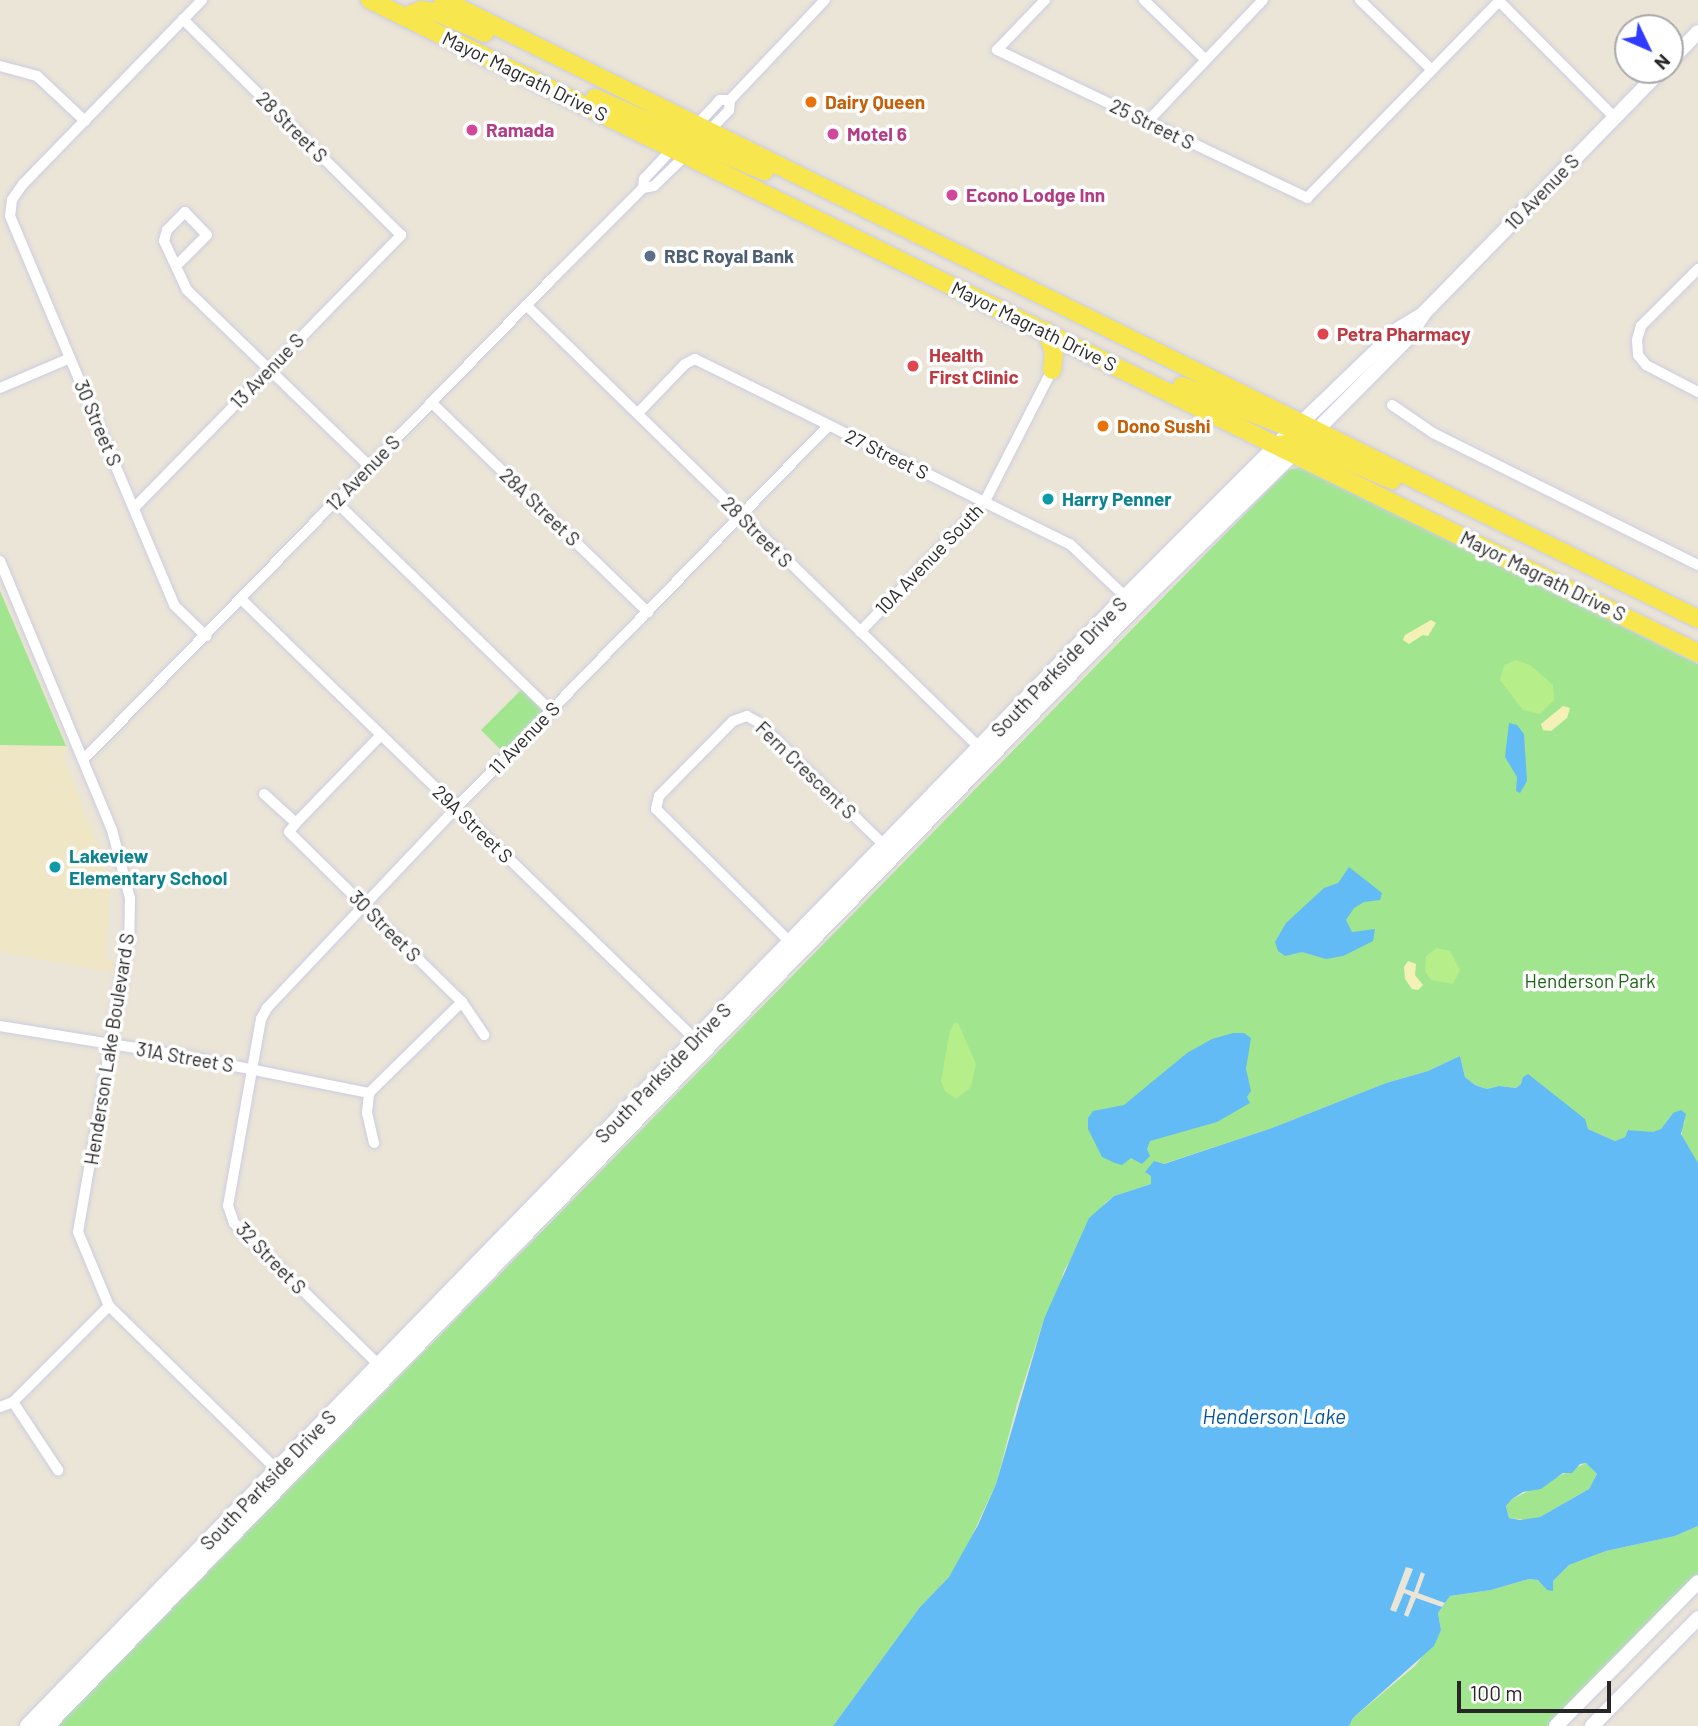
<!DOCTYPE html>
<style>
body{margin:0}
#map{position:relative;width:1698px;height:1726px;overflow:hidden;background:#ebe5d7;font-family:Barlow,sans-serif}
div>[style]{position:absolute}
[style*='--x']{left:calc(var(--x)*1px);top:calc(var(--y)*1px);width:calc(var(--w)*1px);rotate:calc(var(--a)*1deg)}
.education>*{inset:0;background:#eee6c4}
.green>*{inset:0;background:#a1e68f}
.sand>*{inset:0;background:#f3f1b6}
.pitch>*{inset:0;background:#b6ee89}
.water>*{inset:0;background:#62bbf5}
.pier>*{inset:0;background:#ebe5d7}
.roads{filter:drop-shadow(0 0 2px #cccde1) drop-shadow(0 0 2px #cccde1)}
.minor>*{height:10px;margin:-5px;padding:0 5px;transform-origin:5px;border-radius:5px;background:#fff}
.tertiary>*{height:14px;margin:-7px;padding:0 7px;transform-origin:7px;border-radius:7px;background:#fff}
.secondary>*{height:16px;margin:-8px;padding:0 8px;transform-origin:8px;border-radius:8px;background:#fff}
.primary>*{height:18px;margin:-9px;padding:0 9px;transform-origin:9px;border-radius:9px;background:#f8e64e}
.dots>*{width:19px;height:19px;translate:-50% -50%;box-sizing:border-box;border:4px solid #fff;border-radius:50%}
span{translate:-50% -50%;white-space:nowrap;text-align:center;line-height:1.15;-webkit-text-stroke:7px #fff;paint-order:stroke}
.street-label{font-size:19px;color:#272727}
.food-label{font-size:19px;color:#c56008;font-weight:700}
.left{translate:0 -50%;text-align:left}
.hotel-label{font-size:19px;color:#b23c85;font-weight:700}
.service-label{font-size:19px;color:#4e5e75;font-weight:700}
.health-label{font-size:19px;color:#be3a42;font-weight:700}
.culture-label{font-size:19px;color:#0d838f;font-weight:700}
.park-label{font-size:19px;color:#1b6615}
.water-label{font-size:21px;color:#06559c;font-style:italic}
.north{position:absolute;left:1614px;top:14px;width:70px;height:70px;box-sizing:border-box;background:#fff;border:2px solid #a9a9a9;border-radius:50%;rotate:134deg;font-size:19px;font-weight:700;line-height:28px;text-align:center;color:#272727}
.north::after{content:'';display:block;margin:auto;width:24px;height:32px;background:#2f3cff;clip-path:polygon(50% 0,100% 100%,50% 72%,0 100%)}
.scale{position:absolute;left:1457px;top:1681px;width:154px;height:32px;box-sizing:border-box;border:4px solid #272727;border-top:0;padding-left:9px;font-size:21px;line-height:24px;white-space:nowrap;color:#272727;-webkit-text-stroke:5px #fff;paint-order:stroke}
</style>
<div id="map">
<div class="education">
<i style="clip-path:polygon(0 745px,66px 746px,64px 758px,105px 863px,110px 892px,106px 958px,113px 961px,113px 972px,0 952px)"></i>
</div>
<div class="green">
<i style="clip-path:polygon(1301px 467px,1698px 664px,1698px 1163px,1682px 1140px,1682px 1127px,1685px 1121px,1673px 1113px,1661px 1129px,1653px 1133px,1628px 1130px,1625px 1137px,1615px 1141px,1588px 1129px,1521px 1084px,1516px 1088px,1499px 1086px,1487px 1089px,1475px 1085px,1465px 1077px,1460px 1056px,1428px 1071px,1386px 1083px,1272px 1128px,1163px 1164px,1151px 1176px,1151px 1184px,1114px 1196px,1105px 1203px,1064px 1271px,1059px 1289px,1044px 1319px,1017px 1404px,996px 1484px,964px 1553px,949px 1577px,920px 1607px,833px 1726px,57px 1726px,1288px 470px)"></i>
<i style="clip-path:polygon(0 591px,66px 746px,0 745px)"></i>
<i style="clip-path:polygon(525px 686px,551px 711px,507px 756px,481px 730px)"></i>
<i style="clip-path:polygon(1586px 1463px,1597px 1474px,1589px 1489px,1540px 1517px,1529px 1520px,1509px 1518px,1506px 1506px,1512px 1499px)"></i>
<i style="clip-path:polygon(1698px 1526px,1698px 1582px,1556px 1726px,1349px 1726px,1353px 1718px,1416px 1665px,1441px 1630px,1438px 1613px,1450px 1596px,1491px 1590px,1529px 1579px,1538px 1580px,1553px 1591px,1553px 1581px,1569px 1565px,1606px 1551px,1675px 1536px)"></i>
</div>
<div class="sand">
<i style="clip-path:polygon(1431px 620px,1436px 623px,1428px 636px,1423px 635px,1409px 644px,1403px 640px,1405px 635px)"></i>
<i style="clip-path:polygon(1563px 706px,1570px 708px,1567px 718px,1551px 731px,1543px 730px,1541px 724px)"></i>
<i style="clip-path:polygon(1408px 961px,1416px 964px,1415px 975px,1423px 985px,1418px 990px,1412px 989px,1405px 979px,1404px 967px)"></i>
</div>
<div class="pitch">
<i style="clip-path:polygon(1516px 660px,1530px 665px,1553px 685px,1554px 700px,1540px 714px,1523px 710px,1500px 680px,1504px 665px)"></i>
<i style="clip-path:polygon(1437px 948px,1450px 951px,1460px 970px,1453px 984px,1431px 980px,1425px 971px,1426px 956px)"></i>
<i style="clip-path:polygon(955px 1022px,958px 1023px,976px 1064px,971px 1087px,956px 1099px,945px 1091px,941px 1081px,950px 1031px)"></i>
</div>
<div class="water">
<i style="clip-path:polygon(1509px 723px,1517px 725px,1524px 734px,1527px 781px,1520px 793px,1516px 791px,1517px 777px,1505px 757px)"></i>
<i style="clip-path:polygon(1349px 867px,1382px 893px,1380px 900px,1364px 902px,1354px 908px,1346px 920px,1352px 932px,1375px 929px,1373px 941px,1343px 956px,1326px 959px,1302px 952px,1285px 956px,1278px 951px,1275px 942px,1286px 923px,1324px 888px,1338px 883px)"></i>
<i style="clip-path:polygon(1233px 1033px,1244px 1033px,1251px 1038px,1246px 1069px,1251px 1091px,1247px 1097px,1250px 1103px,1217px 1122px,1150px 1141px,1147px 1149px,1150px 1156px,1142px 1164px,1131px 1158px,1122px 1165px,1115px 1163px,1102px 1157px,1088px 1129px,1088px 1118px,1093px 1111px,1124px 1105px,1187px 1053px,1212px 1039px)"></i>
<i style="clip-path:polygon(evenodd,1460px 1056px,1465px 1077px,1475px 1085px,1487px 1089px,1499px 1086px,1516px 1088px,1521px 1084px,1523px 1077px,1528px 1074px,1585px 1119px,1588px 1129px,1615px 1141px,1625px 1137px,1628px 1130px,1653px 1132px,1661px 1129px,1673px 1113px,1681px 1110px,1686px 1114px,1681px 1134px,1698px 1163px,1698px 1526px,1675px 1536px,1606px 1551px,1569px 1565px,1553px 1581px,1553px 1591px,1547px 1590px,1538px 1580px,1529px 1579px,1491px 1590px,1450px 1596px,1438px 1613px,1441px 1630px,1434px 1646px,1353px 1718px,1349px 1726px,833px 1726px,920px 1607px,949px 1577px,978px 1525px,996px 1484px,1044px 1319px,1089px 1218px,1114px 1196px,1151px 1184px,1151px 1176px,1145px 1172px,1154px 1161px,1164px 1164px,1272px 1128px,1386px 1083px,1428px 1071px,1460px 1056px,1586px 1463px,1597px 1474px,1589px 1489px,1540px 1517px,1520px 1520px,1509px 1518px,1506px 1506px,1512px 1499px,1523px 1492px,1541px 1489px,1563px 1473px,1572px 1473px,1580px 1464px,1586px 1463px)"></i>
</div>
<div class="pier">
<i style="clip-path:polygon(1406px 1567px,1413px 1569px,1405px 1589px,1414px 1592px,1421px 1572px,1425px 1574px,1418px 1593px,1445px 1603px,1442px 1607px,1416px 1598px,1408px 1617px,1404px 1615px,1411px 1596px,1404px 1593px,1396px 1612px,1390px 1610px)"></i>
</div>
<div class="roads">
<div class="minor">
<i style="--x:202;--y:0;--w:257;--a:134.2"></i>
<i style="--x:23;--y:184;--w:19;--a:125"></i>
<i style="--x:12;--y:200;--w:16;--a:97"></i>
<i style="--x:10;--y:216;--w:422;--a:67.1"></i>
<i style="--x:174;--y:605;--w:45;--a:44.1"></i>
<i style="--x:1045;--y:0;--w:69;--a:133.8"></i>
<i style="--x:997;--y:50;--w:344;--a:25.5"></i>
<i style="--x:1307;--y:198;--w:277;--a:-45.7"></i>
<i style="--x:1144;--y:0;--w:86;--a:44.1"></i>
<i style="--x:1360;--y:0;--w:100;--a:44.2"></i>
<i style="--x:1499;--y:1;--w:163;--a:45.2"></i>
<i style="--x:0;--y:66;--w:38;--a:15"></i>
<i style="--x:37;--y:76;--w:66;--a:43.2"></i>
<i style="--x:1148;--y:121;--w:167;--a:-46.5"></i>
<i style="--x:693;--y:129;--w:40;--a:-47"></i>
<i style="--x:720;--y:100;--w:10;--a:0"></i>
<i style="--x:707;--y:133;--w:32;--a:-46"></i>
<i style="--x:729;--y:110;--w:10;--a:-84"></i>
<i style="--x:730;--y:100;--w:138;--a:-46.5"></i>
<i style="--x:643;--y:188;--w:9;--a:-84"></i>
<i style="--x:644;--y:179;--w:47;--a:-46.7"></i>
<i style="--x:177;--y:265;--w:42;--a:-45"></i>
<i style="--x:207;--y:235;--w:32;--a:-134"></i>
<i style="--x:185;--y:212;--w:25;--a:135"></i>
<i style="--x:167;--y:230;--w:11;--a:105"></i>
<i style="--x:164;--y:241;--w:54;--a:64.9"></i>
<i style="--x:187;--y:290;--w:255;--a:44"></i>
<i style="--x:1698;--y:269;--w:81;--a:135"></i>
<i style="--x:1641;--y:326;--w:15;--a:106"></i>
<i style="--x:1637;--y:340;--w:15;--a:86"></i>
<i style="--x:1638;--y:355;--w:13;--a:51"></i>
<i style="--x:1646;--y:365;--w:59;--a:27.4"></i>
<i style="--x:526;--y:305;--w:637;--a:44.3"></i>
<i style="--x:0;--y:388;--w:76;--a:-23.2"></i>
<i style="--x:432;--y:403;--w:301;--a:44.1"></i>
<i style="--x:1392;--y:405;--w:50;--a:34.3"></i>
<i style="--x:1433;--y:433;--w:296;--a:26.5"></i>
<i style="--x:638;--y:413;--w:68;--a:-46.2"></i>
<i style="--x:685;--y:364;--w:11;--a:-27"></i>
<i style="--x:695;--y:359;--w:418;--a:26.3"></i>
<i style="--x:1070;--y:544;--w:84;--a:43.6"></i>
<i style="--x:336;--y:502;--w:300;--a:44.2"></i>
<i style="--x:134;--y:508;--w:382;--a:-45.6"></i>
<i style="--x:401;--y:235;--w:307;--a:-135.3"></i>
<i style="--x:0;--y:561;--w:291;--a:67.4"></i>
<i style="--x:112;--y:830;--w:70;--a:75.2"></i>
<i style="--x:130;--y:898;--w:39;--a:91"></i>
<i style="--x:129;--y:937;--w:299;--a:99.8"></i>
<i style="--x:78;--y:1232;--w:80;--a:67.3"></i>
<i style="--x:109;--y:1306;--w:239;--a:44.3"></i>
<i style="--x:241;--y:599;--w:638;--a:44.11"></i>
<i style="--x:860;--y:632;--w:181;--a:-46.3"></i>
<i style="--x:985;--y:501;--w:147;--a:-62.9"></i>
<i style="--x:84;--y:759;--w:669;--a:-45.73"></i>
<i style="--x:551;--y:280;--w:130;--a:-45"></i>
<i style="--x:643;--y:188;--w:11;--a:-10"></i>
<i style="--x:654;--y:186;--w:49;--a:-44.2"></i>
<i style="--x:264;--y:794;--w:43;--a:42.2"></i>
<i style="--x:296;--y:823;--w:11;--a:128"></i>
<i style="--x:289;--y:832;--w:243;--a:44.5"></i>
<i style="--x:462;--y:1002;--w:40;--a:56"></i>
<i style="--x:296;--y:823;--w:122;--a:-46"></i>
<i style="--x:793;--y:945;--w:193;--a:-135.2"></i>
<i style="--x:656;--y:809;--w:13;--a:-77"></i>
<i style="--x:659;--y:796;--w:105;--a:-45.4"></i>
<i style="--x:733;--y:721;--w:15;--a:-20"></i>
<i style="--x:747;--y:716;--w:13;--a:29"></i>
<i style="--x:758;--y:722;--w:183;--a:44.3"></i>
<i style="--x:0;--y:1026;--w:187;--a:9.2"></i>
<i style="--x:185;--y:1056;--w:188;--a:11.4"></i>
<i style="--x:374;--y:1143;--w:31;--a:-103"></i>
<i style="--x:367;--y:1113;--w:20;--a:-84"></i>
<i style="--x:369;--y:1093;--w:130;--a:-44.4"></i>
<i style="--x:382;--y:1368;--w:207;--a:-135.6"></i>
<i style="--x:234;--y:1223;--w:18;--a:-109"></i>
<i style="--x:228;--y:1206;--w:190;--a:-80"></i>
<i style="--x:261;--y:1019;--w:13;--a:-61"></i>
<i style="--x:267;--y:1008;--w:275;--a:-46.6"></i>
<i style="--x:456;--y:808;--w:533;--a:-45.76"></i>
<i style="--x:13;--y:1402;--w:82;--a:56.5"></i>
<i style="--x:0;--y:1407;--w:14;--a:-21"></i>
<i style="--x:13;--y:1402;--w:136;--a:-45"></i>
</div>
<div class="tertiary">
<i style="--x:1670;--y:61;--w:40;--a:-46"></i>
<i style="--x:1301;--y:423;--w:137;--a:-43.8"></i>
<i style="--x:1400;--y:328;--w:26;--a:-31"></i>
<i style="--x:1317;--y:430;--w:129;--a:-45.3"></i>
<i style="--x:1408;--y:338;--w:31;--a:-57"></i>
<i style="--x:1425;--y:312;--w:338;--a:-45.7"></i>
<i style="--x:1556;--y:1726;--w:202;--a:-45.4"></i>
<i style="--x:1592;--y:1726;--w:151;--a:-45.5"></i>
</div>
<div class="secondary">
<i style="--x:28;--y:1726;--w:1575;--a:-45.8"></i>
<i style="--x:1126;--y:597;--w:225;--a:-45"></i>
<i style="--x:46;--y:1726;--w:1561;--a:-45.78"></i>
<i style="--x:1135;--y:607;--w:232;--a:-44.3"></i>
</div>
<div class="primary">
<i style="--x:370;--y:0;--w:1480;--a:26.18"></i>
<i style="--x:443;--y:0;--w:1399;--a:26.25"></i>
<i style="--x:404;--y:17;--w:18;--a:-22"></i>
<i style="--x:421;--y:10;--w:15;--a:8"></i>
<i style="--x:436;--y:12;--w:53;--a:23.2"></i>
<i style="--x:595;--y:98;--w:97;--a:23.7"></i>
<i style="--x:684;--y:137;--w:17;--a:-13"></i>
<i style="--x:673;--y:149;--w:25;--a:-14"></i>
<i style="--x:697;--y:143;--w:73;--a:22.7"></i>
<i style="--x:1046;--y:331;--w:22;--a:69"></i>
<i style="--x:1054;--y:352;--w:18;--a:96"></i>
<i style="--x:1182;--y:386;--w:122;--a:21.1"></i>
<i style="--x:1278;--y:445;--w:27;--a:-6"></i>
<i style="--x:1305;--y:442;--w:95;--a:23.6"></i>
</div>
</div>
<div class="dots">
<i style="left:811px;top:102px;background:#e8710a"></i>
<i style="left:472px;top:130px;background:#d1479c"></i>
<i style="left:833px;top:134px;background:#d1479c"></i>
<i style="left:952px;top:195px;background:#d1479c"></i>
<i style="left:650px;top:256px;background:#5c6f8a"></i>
<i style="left:1323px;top:334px;background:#e0444e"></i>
<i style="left:913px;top:366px;background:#e0444e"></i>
<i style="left:1103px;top:426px;background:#e8710a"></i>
<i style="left:1048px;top:499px;background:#0f9aa8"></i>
<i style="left:55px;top:867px;background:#0f9aa8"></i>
</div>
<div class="street-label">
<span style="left:525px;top:76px;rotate:26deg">Mayor Magrath Drive S</span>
<span style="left:1152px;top:124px;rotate:26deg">25 Street S</span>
<span style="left:292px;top:127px;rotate:45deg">28 Street S</span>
<span style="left:1542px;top:192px;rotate:-46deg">10 Avenue S</span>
<span style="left:1034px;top:326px;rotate:26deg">Mayor Magrath Drive S</span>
<span style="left:267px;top:371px;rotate:-46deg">13 Avenue S</span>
<span style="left:98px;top:423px;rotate:67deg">30 Street S</span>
<span style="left:887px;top:454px;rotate:26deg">27 Street S</span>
<span style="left:363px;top:473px;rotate:-46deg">12 Avenue S</span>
<span style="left:540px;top:507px;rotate:44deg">28A Street S</span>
<span style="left:757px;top:532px;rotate:45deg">28 Street S</span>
<span style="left:929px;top:559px;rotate:-46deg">10A Avenue South</span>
<span style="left:1543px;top:576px;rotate:26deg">Mayor Magrath Drive S</span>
<span style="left:1059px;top:667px;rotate:-46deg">South Parkside Drive S</span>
<span style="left:524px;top:738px;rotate:-46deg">11 Avenue S</span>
<span style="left:806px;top:770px;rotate:44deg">Fern Crescent S</span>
<span style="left:473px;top:824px;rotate:44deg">29A Street S</span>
<span style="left:385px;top:926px;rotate:45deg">30 Street S</span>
<span style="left:109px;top:1049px;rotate:-81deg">Henderson Lake Boulevard S</span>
<span style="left:185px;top:1057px;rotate:10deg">31A Street S</span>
<span style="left:663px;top:1073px;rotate:-46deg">South Parkside Drive S</span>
<span style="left:271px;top:1258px;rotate:46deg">32 Street S</span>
<span style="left:268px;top:1480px;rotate:-46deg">South Parkside Drive S</span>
</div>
<div class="food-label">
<span class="left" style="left:825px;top:102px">Dairy Queen</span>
<span class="left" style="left:1117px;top:426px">Dono Sushi</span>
</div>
<div class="hotel-label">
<span class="left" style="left:486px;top:130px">Ramada</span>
<span class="left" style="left:847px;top:134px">Motel 6</span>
<span class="left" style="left:966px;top:195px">Econo Lodge Inn</span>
</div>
<div class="service-label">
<span class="left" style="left:664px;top:256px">RBC Royal Bank</span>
</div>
<div class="health-label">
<span class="left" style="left:1337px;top:334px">Petra Pharmacy</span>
<span class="left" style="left:929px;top:366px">Health<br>First Clinic</span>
</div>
<div class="culture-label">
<span class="left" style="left:1062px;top:499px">Harry Penner</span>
<span class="left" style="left:69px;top:867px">Lakeview<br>Elementary School</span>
</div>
<div class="park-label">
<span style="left:1590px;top:981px">Henderson Park</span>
</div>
<div class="water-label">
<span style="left:1274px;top:1416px">Henderson Lake</span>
</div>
<div class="north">N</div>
<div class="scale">100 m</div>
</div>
